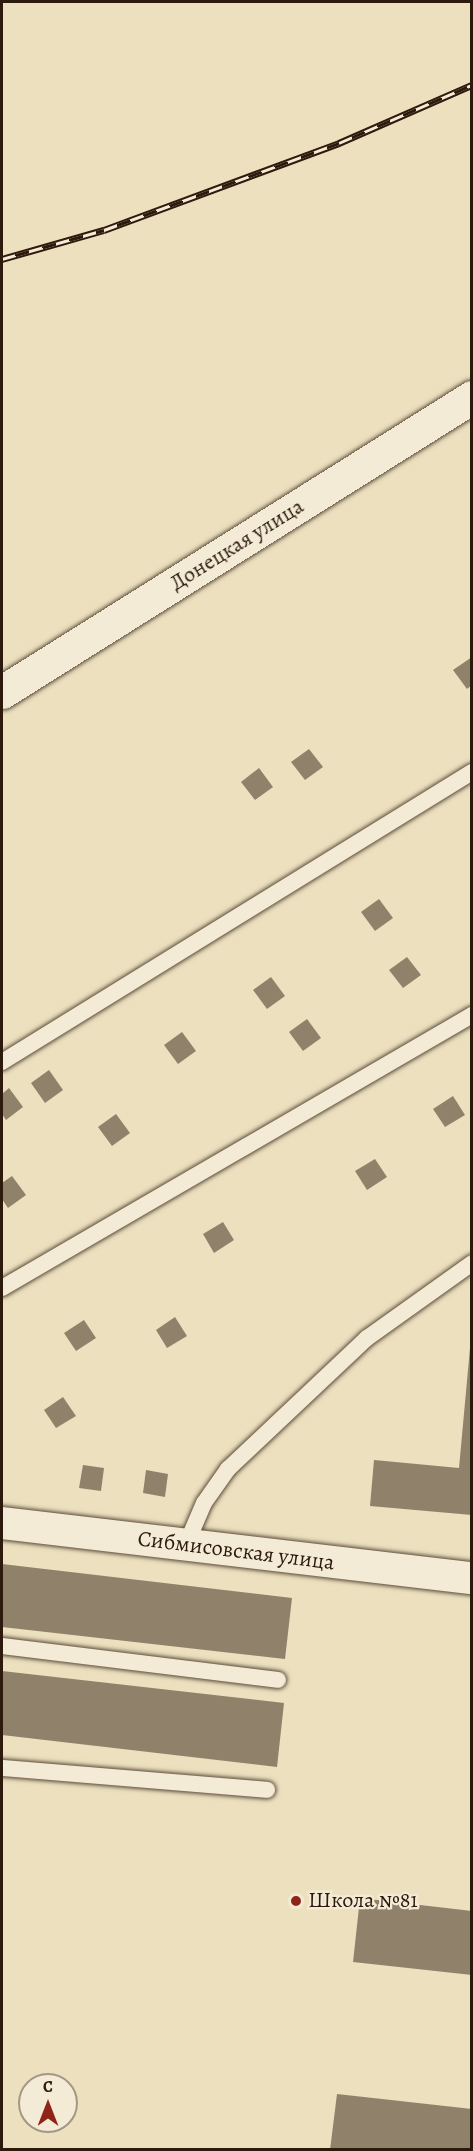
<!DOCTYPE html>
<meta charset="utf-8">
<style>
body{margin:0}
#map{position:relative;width:473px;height:2151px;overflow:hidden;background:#ece0bf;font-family:Alegreya,serif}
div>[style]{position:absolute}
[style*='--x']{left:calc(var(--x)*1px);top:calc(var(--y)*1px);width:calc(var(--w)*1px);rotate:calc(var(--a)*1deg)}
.building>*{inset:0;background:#90816a}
.roads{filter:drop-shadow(0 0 2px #5d4c3a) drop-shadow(0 0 2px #5d4c3a)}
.lane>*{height:16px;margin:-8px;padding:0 8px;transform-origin:8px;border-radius:8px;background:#f3ebd5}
.street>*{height:32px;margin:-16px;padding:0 16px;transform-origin:16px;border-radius:16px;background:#f3ebd5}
.secondary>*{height:33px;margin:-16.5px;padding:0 16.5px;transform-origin:16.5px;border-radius:16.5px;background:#f3ebd5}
.rail>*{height:7px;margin-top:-3.5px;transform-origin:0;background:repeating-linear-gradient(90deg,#f3ebd5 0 14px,#2d1a0d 0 28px);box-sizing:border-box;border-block:2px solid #2d1a0d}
.dots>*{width:16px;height:16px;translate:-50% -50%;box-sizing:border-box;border:3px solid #f3ebd5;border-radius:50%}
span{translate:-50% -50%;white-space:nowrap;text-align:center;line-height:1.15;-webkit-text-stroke:4.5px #f3ebd5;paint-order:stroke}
.street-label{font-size:22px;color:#2d1a0d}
.poi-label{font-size:22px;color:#2d1a0d}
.left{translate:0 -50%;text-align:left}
.frame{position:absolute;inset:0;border:3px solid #2d1a0d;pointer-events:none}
.north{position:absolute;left:18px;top:2073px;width:60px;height:60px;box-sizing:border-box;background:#f3ebd5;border:2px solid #a49785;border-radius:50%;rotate:0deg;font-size:16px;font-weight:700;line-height:24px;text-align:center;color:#2d1a0d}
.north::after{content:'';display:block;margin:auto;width:21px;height:27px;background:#8f2418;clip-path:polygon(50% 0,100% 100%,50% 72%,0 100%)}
</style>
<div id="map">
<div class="building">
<i style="clip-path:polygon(472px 657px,472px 685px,467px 689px,453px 670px)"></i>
<i style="clip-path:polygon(309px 749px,323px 767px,305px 780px,291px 762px)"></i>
<i style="clip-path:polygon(259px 768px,273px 787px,255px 800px,241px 782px)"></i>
<i style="clip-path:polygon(379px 899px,393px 918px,375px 931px,361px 912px)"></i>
<i style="clip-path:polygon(407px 957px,421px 975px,403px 988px,389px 970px)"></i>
<i style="clip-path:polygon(271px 977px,285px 996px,267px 1009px,253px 990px)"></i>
<i style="clip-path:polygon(307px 1019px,321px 1038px,303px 1051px,289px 1032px)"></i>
<i style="clip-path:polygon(182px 1032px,196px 1051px,178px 1064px,164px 1045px)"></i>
<i style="clip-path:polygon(49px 1070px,63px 1090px,45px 1103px,31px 1083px)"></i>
<i style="clip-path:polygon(9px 1088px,23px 1107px,6px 1120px,2px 1114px,2px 1094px)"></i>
<i style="clip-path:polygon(453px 1096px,465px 1115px,445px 1127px,433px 1109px)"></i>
<i style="clip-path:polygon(116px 1114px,130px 1133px,112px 1146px,98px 1127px)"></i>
<i style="clip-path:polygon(375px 1159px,387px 1177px,367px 1190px,355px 1171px)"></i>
<i style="clip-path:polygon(12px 1176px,26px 1195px,8px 1208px,2px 1199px,2px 1183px)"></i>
<i style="clip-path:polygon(223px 1222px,234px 1240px,214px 1253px,203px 1234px)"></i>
<i style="clip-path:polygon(175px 1317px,187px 1336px,167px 1348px,156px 1330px)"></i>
<i style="clip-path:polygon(84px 1320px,96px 1338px,76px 1351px,64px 1333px)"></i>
<i style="clip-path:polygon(470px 1348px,472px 1515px,370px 1506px,374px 1460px,459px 1468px)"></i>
<i style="clip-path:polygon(63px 1397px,76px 1416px,56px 1428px,44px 1410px)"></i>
<i style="clip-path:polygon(83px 1465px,104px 1468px,101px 1491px,79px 1488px)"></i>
<i style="clip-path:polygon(146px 1470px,168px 1474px,165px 1497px,143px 1493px)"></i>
<i style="clip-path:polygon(2px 1564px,292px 1598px,285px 1659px,2px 1627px)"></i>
<i style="clip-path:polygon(2px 1671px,284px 1703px,277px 1767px,2px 1735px)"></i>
<i style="clip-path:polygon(360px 1898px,472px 1911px,472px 1975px,353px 1962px)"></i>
<i style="clip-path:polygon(337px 2094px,472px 2109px,472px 2150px,330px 2150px)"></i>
</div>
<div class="roads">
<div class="lane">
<i style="--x:2;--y:1062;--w:552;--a:-31.68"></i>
<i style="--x:2;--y:1288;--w:544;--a:-30.15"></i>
<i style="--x:186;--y:1545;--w:46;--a:-66.8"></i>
<i style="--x:204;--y:1503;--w:42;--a:-54.8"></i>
<i style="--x:228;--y:1469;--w:191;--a:-43.3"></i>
<i style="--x:367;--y:1338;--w:129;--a:-35.5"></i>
<i style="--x:2;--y:1646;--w:278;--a:7"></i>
<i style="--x:2;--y:1768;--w:266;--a:4.7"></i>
</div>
<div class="street">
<i style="--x:2;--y:1523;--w:473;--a:6.7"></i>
</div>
<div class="secondary">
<i style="--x:2;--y:692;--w:555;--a:-32.11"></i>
</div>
</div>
<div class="rail">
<i style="--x:2;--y:259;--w:106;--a:-15.9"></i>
<i style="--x:104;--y:230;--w:251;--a:-20.3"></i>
<i style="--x:339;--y:143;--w:145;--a:-23.6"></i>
</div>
<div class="dots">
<i style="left:296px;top:1901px;background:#8f2418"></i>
</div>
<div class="street-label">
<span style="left:237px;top:545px;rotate:-32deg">Донецкая улица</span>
<span style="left:236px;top:1551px;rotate:7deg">Сибмисовская улица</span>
</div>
<div class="poi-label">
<span class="left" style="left:308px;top:1901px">Школа №81</span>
</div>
<div class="frame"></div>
<div class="north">С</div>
</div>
